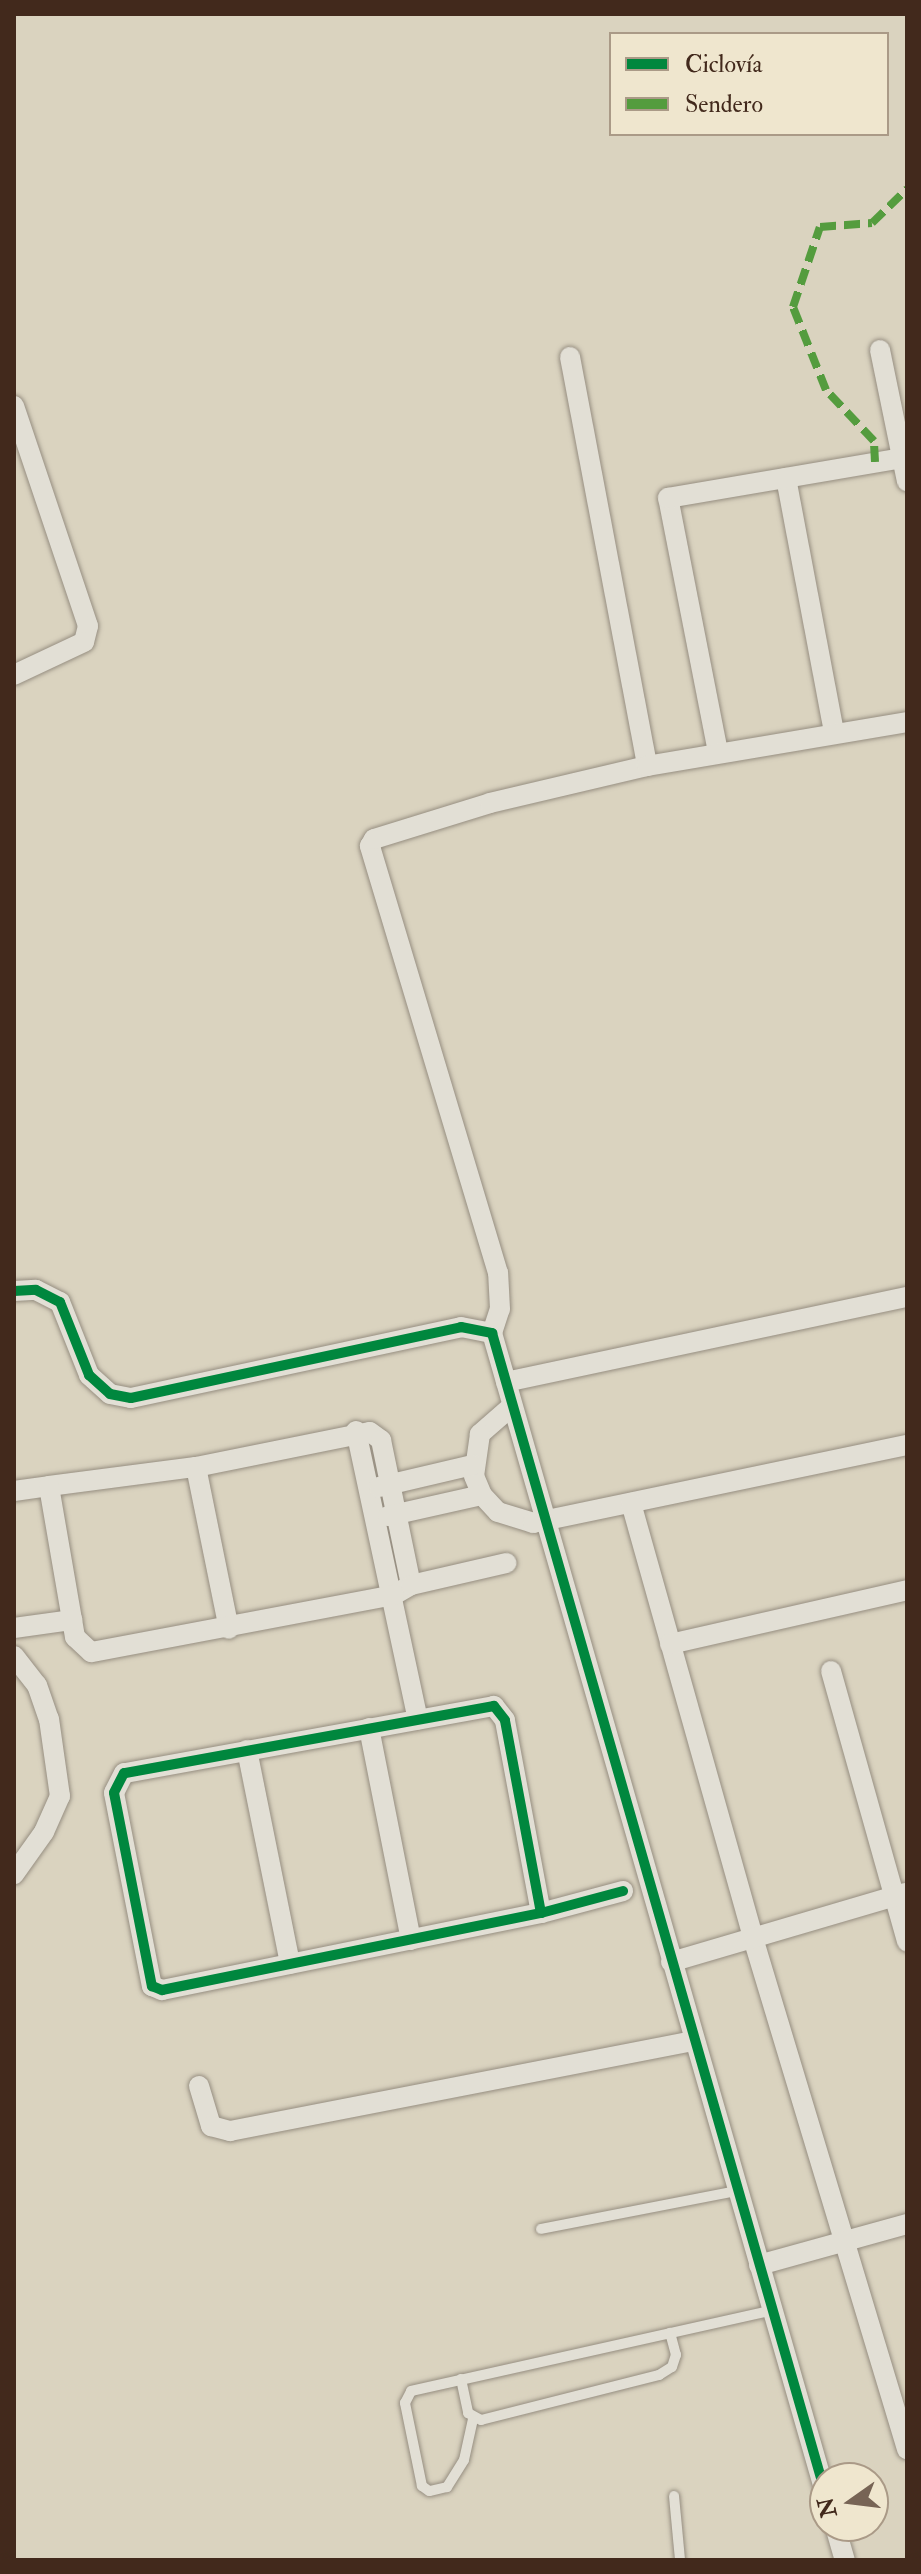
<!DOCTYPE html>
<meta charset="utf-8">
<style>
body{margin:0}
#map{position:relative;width:921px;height:2574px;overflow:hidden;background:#dad3bf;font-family:"IM FELL Double Pica",serif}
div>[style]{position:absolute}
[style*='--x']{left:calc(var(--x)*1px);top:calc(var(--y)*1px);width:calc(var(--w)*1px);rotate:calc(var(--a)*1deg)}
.roads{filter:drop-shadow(0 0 2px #968e81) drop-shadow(0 0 2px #968e81)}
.service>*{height:10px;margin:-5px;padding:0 5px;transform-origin:5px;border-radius:5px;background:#e2dfd5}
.minor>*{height:20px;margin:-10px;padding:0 10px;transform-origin:10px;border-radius:10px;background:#e2dfd5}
.quiet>*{height:8px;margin-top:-4px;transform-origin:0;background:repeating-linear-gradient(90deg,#549c3e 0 16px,transparent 0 24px)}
.cycleway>*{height:10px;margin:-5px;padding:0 5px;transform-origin:5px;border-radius:5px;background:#00873e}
span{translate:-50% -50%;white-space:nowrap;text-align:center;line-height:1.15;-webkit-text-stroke:8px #efe6ce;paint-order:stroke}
.frame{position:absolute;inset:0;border:16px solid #42291c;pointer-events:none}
.legend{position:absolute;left:609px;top:32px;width:280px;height:104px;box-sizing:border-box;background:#efe6ce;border:2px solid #aa9a87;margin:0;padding:10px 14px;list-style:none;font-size:24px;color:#42291c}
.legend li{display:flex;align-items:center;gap:16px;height:40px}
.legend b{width:40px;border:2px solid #aa9a87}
.north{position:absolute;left:809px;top:2462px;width:80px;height:80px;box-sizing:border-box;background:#efe6ce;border:2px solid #aa9a87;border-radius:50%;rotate:256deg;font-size:22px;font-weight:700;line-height:32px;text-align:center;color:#42291c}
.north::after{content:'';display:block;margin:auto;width:28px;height:36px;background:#776455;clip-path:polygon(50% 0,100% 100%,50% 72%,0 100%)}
</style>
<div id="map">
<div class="roads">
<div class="service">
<i style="--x:541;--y:2229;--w:200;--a:-11"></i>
<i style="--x:461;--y:2379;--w:35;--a:78"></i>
<i style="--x:468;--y:2413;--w:15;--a:28"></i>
<i style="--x:481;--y:2420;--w:184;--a:-14.2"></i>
<i style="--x:659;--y:2375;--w:15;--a:-32"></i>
<i style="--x:672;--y:2367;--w:13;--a:-72"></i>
<i style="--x:676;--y:2355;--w:23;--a:-105"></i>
<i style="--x:473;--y:2419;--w:42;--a:102.4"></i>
<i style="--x:464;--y:2460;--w:32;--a:122"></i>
<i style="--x:447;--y:2487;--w:18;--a:167"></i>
<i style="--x:429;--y:2491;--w:9;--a:-144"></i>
<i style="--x:422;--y:2486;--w:85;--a:-101.6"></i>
<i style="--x:405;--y:2403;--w:13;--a:-63"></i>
<i style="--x:411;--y:2391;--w:370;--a:-12.6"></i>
<i style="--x:674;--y:2496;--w:64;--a:84.6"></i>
</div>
<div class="minor">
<i style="--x:880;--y:350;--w:134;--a:78.4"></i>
<i style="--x:570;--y:357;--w:416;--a:79.3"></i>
<i style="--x:14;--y:406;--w:232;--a:71.4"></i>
<i style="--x:88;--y:626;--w:16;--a:104"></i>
<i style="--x:84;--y:642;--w:77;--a:154.8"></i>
<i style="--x:786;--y:478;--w:259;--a:79.3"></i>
<i style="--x:718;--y:752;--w:259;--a:-101.1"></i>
<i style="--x:668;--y:498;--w:242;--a:-9.7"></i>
<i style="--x:14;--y:1291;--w:22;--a:-3"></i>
<i style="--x:36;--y:1290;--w:27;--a:27"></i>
<i style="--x:60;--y:1302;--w:79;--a:68.3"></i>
<i style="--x:89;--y:1375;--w:28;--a:42"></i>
<i style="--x:110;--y:1394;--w:21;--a:11"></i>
<i style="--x:131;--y:1398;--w:338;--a:-12.1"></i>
<i style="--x:461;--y:1327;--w:32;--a:11"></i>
<i style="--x:492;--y:1333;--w:1206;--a:73.97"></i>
<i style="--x:492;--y:1333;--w:25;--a:-72"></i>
<i style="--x:500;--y:1309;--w:36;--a:-93"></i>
<i style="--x:498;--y:1273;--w:446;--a:-106.7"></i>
<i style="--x:370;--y:846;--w:8;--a:-60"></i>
<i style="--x:374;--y:839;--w:121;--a:-17.2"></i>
<i style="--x:490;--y:803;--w:161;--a:-13.3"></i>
<i style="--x:647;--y:766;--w:264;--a:-9.6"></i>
<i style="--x:506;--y:1382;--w:410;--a:-12"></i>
<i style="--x:512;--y:1406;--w:43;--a:138.8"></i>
<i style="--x:480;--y:1434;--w:42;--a:98.1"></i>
<i style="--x:474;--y:1476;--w:21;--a:67"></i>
<i style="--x:482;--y:1495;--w:23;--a:47"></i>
<i style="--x:498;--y:1512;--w:37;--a:17"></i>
<i style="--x:533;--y:1523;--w:382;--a:-11.8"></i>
<i style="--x:356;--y:1431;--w:295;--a:77.9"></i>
<i style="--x:196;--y:1467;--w:165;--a:78.5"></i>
<i style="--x:379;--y:1487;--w:97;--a:-13.2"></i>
<i style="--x:14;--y:1491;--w:35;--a:-8"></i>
<i style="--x:49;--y:1486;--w:148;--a:-7.4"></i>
<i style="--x:196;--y:1467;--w:177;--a:-11.4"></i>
<i style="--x:370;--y:1432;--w:14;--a:36"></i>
<i style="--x:381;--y:1440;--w:148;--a:78.3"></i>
<i style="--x:411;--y:1585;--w:20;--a:150"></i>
<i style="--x:394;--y:1595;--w:308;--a:169.3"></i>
<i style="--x:91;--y:1652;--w:22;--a:-137"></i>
<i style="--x:75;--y:1637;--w:153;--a:-99.8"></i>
<i style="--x:631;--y:1503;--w:452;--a:74.3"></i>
<i style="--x:753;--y:1938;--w:534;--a:73.23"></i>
<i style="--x:388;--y:1516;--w:96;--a:-12.6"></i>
<i style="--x:411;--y:1585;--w:98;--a:-13"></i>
<i style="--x:14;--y:1628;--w:59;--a:-7.9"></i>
<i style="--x:670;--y:1644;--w:243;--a:-12.8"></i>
<i style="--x:14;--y:1656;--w:37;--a:52"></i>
<i style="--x:37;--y:1685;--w:36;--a:71"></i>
<i style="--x:49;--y:1719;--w:78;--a:81.9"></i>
<i style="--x:60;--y:1796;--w:39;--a:114"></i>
<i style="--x:44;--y:1832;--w:52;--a:125.5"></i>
<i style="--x:831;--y:1671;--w:281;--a:74.3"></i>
<i style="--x:369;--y:1728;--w:216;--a:78.8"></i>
<i style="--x:247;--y:1750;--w:218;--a:78.6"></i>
<i style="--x:541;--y:1913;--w:196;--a:-100.6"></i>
<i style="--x:505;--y:1720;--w:18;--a:-128"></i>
<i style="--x:494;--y:1706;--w:376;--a:169.7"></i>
<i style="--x:124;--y:1773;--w:22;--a:117"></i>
<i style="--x:114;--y:1793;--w:197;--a:78.9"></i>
<i style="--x:152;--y:1986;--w:11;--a:22"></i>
<i style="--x:162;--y:1990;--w:387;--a:-11.5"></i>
<i style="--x:541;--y:1913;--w:85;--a:-15"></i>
<i style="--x:671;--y:1962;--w:244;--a:-16.4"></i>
<i style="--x:199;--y:2086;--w:42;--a:73.3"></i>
<i style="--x:211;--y:2126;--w:20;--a:15"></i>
<i style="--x:230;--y:2131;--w:473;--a:-11"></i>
<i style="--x:759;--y:2265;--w:154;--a:-15.5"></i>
<i style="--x:835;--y:2526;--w:35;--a:74"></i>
</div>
</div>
<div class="quiet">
<i style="--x:875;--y:462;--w:21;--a:-93"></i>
<i style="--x:874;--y:441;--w:70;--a:-133.3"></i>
<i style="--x:826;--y:390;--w:89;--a:-111.7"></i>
<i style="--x:793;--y:307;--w:84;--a:-71.4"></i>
<i style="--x:820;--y:227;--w:52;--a:-4.4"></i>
<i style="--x:872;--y:223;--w:49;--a:-44.2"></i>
</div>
<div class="cycleway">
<i style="--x:14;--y:1291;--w:22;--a:-3"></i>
<i style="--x:36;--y:1290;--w:27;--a:27"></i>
<i style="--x:60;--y:1302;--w:79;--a:68.3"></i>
<i style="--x:89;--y:1375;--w:28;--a:42"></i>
<i style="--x:110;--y:1394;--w:21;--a:11"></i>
<i style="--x:131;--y:1398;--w:338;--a:-12.1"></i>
<i style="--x:461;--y:1327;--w:32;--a:11"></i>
<i style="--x:492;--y:1333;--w:1206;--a:73.97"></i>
<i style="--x:541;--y:1913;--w:196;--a:-100.6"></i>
<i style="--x:505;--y:1720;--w:18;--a:-128"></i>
<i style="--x:494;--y:1706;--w:376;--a:169.7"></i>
<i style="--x:124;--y:1773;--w:22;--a:117"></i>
<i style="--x:114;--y:1793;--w:197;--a:78.9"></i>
<i style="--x:152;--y:1986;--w:11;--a:22"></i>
<i style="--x:162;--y:1990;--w:387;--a:-11.5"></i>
<i style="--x:541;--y:1913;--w:85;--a:-15"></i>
</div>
<div class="frame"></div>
<ul class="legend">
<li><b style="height:10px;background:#00873e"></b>Ciclovía</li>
<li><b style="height:10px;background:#549c3e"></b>Sendero</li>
</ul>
<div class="north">N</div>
</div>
